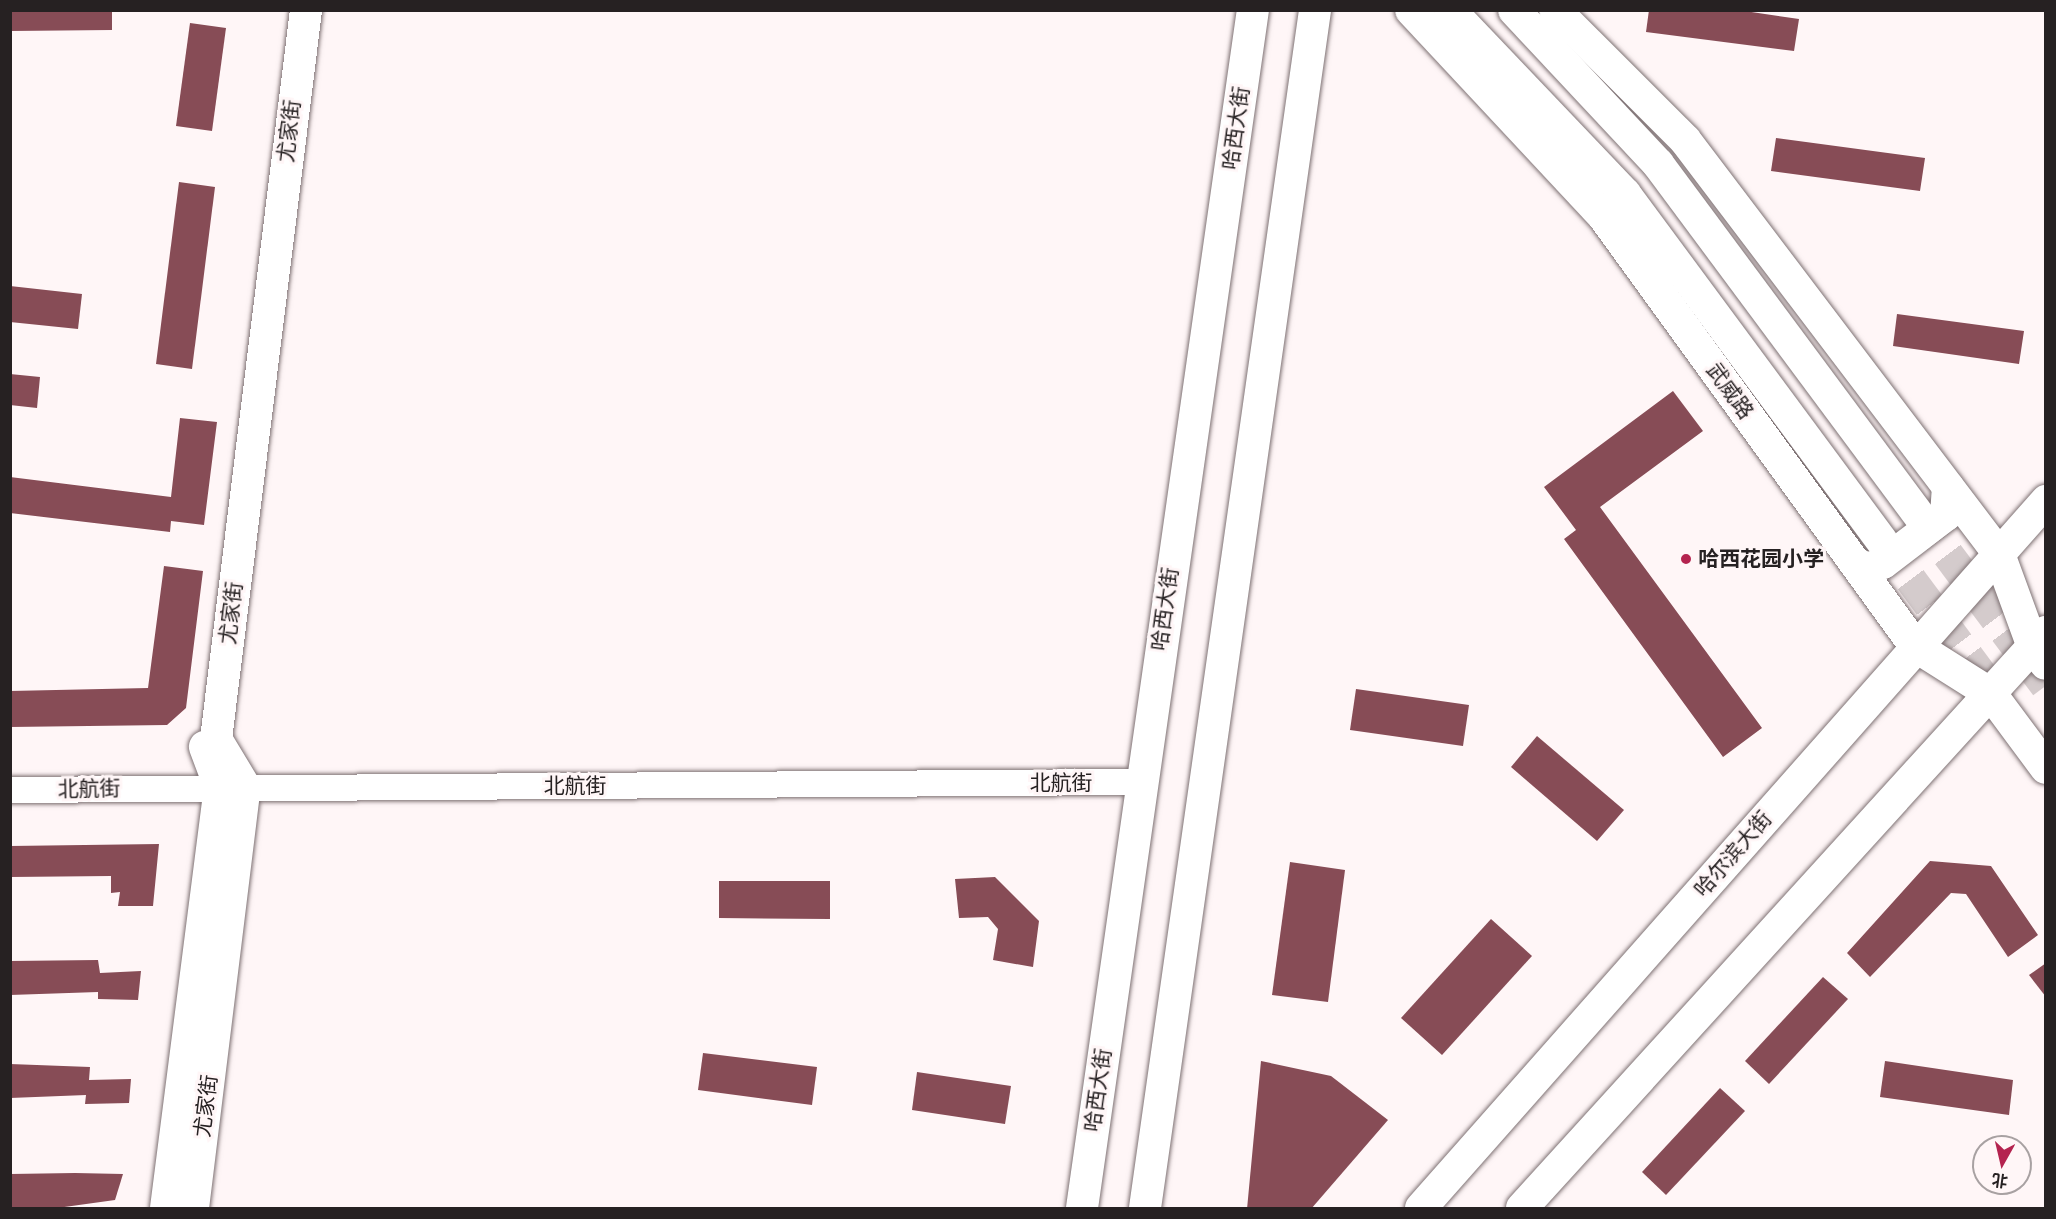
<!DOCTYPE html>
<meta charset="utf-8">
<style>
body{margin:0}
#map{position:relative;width:2056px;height:1219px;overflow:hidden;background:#fff6f7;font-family:Inter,"Noto Sans SC",sans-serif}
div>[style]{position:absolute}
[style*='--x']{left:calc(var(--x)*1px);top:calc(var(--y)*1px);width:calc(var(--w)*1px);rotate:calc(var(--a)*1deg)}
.building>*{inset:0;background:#874c56}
.major-tunnel>*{height:32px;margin-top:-16px;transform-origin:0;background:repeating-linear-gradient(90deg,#d4cbcc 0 32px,transparent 0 48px)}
.roads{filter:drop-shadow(0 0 2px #7e7173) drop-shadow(0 0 2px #7e7173)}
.minor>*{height:26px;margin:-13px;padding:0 13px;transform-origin:13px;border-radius:13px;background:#fff}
.major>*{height:32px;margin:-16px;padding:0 16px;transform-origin:16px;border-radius:16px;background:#fff}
.dots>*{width:16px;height:16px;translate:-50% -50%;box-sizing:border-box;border:3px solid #fff6f7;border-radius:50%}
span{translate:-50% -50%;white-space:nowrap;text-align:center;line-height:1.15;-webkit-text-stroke:6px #fff6f7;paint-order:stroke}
.street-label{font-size:21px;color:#262122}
.poi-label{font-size:21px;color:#262122;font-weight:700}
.left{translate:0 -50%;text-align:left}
.frame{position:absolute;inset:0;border:12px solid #262122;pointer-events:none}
.north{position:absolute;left:1972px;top:1135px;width:60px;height:60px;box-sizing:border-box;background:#fff6f7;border:2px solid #a8a1a2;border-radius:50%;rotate:188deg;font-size:16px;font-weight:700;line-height:24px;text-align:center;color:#262122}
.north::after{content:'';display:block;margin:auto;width:21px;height:27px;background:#b4234f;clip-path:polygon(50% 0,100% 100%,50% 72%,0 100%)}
</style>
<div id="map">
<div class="building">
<i style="clip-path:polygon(10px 10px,112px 10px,112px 30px,10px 31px)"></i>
<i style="clip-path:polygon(1649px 10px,1738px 10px,1799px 19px,1794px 51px,1646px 32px)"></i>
<i style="clip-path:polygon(190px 23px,226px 28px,212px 131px,176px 126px)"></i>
<i style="clip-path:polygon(1776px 138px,1925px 158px,1920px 191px,1771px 171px)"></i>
<i style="clip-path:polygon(179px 182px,215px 187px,192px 369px,156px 364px)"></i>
<i style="clip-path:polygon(10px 286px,82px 294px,78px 329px,10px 322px)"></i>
<i style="clip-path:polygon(1897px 314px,2024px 331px,2019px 364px,1893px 346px)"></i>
<i style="clip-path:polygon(10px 374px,40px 377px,37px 408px,10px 405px)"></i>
<i style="clip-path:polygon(1673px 391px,1703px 431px,1600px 507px,1762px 728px,1723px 757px,1564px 539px,1576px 530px,1544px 487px)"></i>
<i style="clip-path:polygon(180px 418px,217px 422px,204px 525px,171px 521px,170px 532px,10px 513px,10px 477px,171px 497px)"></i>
<i style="clip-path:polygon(164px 566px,203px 571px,186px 708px,167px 725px,10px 727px,10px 691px,148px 688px)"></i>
<i style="clip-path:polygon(1356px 689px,1469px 705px,1463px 746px,1350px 730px)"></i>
<i style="clip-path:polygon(1537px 736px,1624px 810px,1597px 841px,1511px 767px)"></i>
<i style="clip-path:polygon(159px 844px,153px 906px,118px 906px,120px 892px,111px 893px,111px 876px,10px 877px,10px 846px)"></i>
<i style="clip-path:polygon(1930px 861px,1991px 866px,2038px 935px,2008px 957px,1966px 894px,1951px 893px,1870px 977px,1847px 953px)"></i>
<i style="clip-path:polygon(1290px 862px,1345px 870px,1328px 1002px,1272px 995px)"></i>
<i style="clip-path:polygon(995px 877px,1039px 921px,1033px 967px,993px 960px,998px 929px,988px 917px,959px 918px,955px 879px)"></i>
<i style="clip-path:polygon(719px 881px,830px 881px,830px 919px,719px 918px)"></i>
<i style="clip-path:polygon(1491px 919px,1532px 956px,1442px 1055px,1401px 1018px)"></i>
<i style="clip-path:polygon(98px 960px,100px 973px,141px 971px,138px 1000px,98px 999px,98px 992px,10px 995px,10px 961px)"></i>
<i style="clip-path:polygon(2046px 963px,2046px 997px,2029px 975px)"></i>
<i style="clip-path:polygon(1823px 977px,1848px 999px,1769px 1084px,1745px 1061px)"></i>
<i style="clip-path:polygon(703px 1053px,817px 1067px,812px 1105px,698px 1090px)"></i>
<i style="clip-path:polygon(1261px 1061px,1331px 1076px,1388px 1120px,1311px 1209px,1247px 1209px)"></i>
<i style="clip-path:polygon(1885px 1061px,2013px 1080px,2009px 1115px,1880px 1097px)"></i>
<i style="clip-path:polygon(10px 1064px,90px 1067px,89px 1080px,131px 1079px,129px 1103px,85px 1104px,86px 1095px,10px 1098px)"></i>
<i style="clip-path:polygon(917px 1072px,1011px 1086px,1005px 1124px,912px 1110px)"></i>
<i style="clip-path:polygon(1720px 1088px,1745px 1111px,1666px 1195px,1642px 1172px)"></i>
<i style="clip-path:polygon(10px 1174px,75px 1173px,123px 1174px,115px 1200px,50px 1209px,10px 1209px)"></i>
</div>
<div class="major-tunnel">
<i style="--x:1919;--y:516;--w:212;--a:53.2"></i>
<i style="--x:1882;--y:541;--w:194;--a:53.4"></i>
</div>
<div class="roads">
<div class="minor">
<i style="--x:10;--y:790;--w:1129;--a:-0.41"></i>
</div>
<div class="major">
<i style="--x:1411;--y:10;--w:283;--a:47"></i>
<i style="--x:1604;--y:217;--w:530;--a:54.06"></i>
<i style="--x:1915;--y:646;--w:90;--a:32.3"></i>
<i style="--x:1991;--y:694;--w:92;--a:53.4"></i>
<i style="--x:1450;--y:10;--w:254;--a:46.4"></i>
<i style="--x:1625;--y:194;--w:432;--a:53.5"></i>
<i style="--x:1514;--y:10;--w:211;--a:46.9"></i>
<i style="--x:1658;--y:164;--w:438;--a:53.4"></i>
<i style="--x:1555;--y:10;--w:184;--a:45"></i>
<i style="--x:1685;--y:140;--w:520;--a:52.82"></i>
<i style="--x:1999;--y:554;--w:99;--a:69.9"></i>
<i style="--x:2033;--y:647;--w:21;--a:53"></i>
<i style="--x:1855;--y:563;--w:14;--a:25"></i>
<i style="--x:1868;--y:569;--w:16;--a:-22"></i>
<i style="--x:1883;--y:563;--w:79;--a:-37.3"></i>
<i style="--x:1946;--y:515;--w:28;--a:-86"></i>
<i style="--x:166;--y:1208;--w:424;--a:-82.7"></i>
<i style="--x:220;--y:787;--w:43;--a:-110.6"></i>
<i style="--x:193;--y:1208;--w:424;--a:-83"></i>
<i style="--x:245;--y:787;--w:56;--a:-121.1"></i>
<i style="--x:216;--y:739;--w:735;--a:-82.96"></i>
<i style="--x:1082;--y:1208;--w:1210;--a:-81.88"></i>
<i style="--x:1145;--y:1208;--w:1210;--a:-81.92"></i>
<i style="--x:1421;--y:1208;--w:944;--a:-48.52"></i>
<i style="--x:1522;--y:1208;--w:779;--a:-47.71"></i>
</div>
</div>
<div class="dots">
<i style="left:1686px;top:559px;background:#b4234f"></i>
</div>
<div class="street-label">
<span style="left:1236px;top:128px;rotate:-82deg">哈西大街</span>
<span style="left:289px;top:131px;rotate:-83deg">尤家街</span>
<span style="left:1730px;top:391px;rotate:54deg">武威路</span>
<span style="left:1165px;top:609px;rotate:-82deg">哈西大街</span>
<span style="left:231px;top:613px;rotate:-83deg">尤家街</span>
<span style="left:1061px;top:783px">北航街</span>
<span style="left:575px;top:786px">北航街</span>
<span style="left:89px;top:789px;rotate:-1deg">北航街</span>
<span style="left:1733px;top:854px;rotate:-49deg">哈尔滨大街</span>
<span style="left:1098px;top:1090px;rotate:-82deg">哈西大街</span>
<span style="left:206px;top:1106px;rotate:-83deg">尤家街</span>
</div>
<div class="poi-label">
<span class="left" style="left:1698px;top:559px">哈西花园小学</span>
</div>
<div class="frame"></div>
<div class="north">北</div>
</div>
